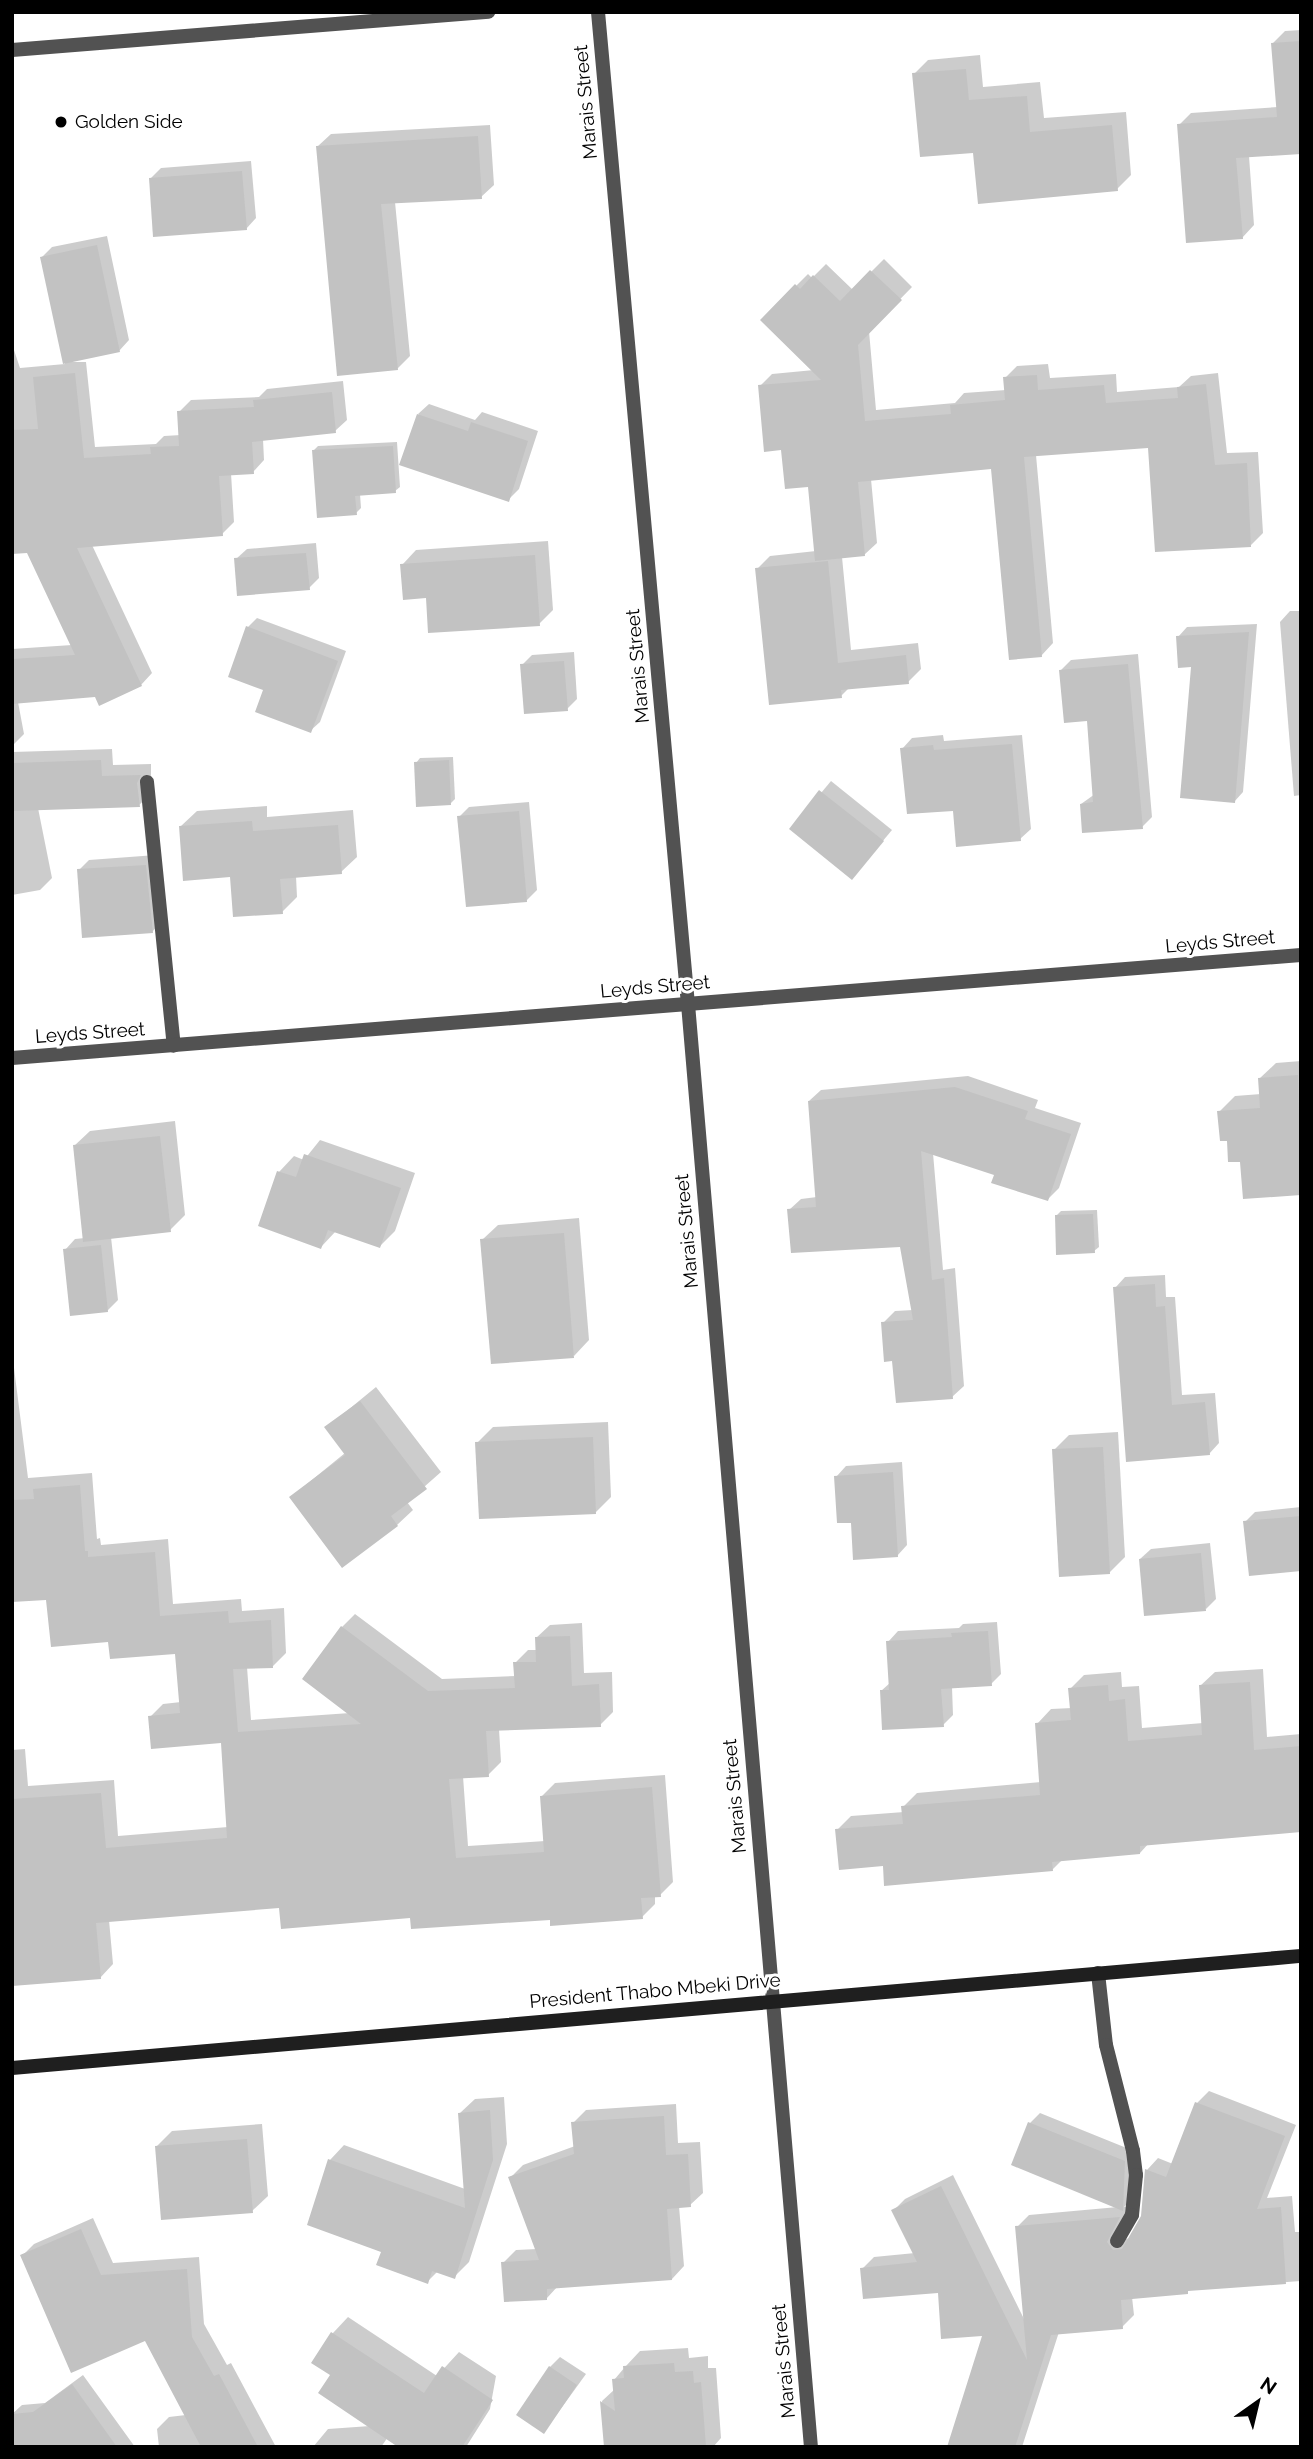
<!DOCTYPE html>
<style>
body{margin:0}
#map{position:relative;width:1313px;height:2459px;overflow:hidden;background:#fff;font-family:Raleway,sans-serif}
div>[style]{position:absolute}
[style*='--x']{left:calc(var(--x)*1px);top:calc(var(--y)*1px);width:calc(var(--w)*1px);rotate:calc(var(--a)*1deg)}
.shadow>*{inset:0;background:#0003}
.building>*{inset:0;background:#c2c2c2}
.lane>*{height:14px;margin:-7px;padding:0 7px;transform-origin:7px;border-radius:7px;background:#525252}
.street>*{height:14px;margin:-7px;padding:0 7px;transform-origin:7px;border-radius:7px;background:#525252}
.secondary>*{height:14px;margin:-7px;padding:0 7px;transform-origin:7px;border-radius:7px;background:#1f1f1f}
.dots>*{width:19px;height:19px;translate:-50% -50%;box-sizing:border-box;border:4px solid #fff;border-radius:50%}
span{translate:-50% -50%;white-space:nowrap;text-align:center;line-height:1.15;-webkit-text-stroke:6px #fff;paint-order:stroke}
.street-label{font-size:19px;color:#000}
.poi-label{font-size:19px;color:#000}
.left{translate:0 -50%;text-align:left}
.frame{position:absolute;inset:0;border:14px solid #000;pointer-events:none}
.north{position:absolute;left:1222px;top:2368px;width:70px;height:70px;-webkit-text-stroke:5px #fff;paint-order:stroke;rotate:34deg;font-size:19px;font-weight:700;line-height:28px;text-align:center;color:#000}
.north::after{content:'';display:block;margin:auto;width:24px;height:32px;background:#000;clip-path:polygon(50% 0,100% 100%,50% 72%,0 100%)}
</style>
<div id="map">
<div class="shadow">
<i style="clip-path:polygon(1301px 30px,1301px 152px,1249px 156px,1254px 225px,1242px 238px,1179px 125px,1191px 113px,1278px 107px,1273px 43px,1285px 31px)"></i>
<i style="clip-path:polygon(980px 55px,983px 87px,1040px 82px,1044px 118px,1126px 112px,1131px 175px,1117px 189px,975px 151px,914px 74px,928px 60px)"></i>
<i style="clip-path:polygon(490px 125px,494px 185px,481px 197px,395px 202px,410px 356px,397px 369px,318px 146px,331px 134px)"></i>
<i style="clip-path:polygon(251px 161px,256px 218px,246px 229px,150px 179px,161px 168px)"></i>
<i style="clip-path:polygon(107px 236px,129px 340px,119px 351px,66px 362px,86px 362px,95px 447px,156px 444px,164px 436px,181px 435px,179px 412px,191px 400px,259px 397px,267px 389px,343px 381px,347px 420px,335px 431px,263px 439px,264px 460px,253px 472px,231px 473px,234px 522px,222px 534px,92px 545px,152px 673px,141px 685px,96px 695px,18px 702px,24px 734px,12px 746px,12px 649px,72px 645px,28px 551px,12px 552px,12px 344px,20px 368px,65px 364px,42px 257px,52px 247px)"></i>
<i style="clip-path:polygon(884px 259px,912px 287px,869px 331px,876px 410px,955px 403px,964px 393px,1006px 390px,1005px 378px,1017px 366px,1048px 364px,1050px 378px,1116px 374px,1117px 392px,1179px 387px,1191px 376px,1218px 373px,1227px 453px,1258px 452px,1263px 533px,1251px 545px,1150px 447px,1036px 455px,1053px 643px,1041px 656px,993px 467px,871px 479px,877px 543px,864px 555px,842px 557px,851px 650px,918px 643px,921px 669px,908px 682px,849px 688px,841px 696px,757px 569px,770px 556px,816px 551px,809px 485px,783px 448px,760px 386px,772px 374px,814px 370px,762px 320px,808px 274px,812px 278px,826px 264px,853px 290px)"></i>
<i style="clip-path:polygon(429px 404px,475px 420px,482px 412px,538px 431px,519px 489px,508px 500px,418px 414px)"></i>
<i style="clip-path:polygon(397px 442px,400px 487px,395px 491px,360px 494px,361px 508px,356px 513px,313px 451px,318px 446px)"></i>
<i style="clip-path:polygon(548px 541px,553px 610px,539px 624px,427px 596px,402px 565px,416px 550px)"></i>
<i style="clip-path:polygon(316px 543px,319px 578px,309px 588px,236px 559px,247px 549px)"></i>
<i style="clip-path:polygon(1290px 611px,1301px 611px,1301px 795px,1294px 796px,1280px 622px)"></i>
<i style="clip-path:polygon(257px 618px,346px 651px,320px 722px,310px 731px,248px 627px)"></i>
<i style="clip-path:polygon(1257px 624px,1243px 792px,1234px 802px,1193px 665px,1178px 637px,1187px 627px)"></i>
<i style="clip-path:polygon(574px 652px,577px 699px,567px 709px,522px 665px,532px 655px)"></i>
<i style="clip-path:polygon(1138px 654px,1152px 817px,1142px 827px,1081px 804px,1095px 794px,1089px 719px,1061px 670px,1071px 660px)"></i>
<i style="clip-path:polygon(943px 735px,944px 741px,1022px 735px,1031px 829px,1020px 839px,955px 809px,902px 749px,912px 738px)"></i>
<i style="clip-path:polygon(112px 749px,113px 765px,151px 764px,151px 794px,139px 805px,38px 808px,52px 878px,40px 890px,12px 895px,12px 752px)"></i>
<i style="clip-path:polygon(453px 757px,455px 799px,450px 804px,416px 763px,420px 758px)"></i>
<i style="clip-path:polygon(831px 781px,892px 830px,852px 878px,791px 829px)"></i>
<i style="clip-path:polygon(529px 802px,537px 890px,526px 901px,459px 817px,469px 807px)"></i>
<i style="clip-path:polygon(267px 806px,267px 817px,353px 810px,357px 857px,341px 872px,296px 876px,297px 897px,282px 912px,232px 876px,181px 826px,197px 811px)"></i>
<i style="clip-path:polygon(156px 855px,162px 921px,152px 932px,79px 870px,89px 860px)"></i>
<i style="clip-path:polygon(1301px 1061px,1301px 1193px,1241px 1160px,1228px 1139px,1219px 1112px,1235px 1096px,1261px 1094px,1260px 1078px,1276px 1063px)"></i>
<i style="clip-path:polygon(968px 1076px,1038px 1100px,1035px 1108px,1081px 1123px,1059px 1188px,1048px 1199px,996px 1173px,933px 1153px,943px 1270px,955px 1268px,964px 1386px,952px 1397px,894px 1359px,883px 1323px,895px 1311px,913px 1310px,901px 1245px,789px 1210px,801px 1199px,817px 1197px,809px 1101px,821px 1090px)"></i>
<i style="clip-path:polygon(175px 1121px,185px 1215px,170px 1230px,111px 1237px,118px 1300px,107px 1311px,65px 1250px,75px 1239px,85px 1238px,74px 1146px,90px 1131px)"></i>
<i style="clip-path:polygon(320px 1140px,415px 1173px,395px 1231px,380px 1246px,336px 1231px,321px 1247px,279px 1172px,294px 1156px,304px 1160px)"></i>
<i style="clip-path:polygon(1097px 1210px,1099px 1247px,1094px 1251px,1056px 1216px,1061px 1211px)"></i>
<i style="clip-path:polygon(579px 1218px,589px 1340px,574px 1356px,482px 1240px,498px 1225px)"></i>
<i style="clip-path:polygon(1165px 1275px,1166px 1297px,1175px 1297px,1182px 1395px,1215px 1393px,1219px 1443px,1209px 1454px,1128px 1460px,1115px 1288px,1125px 1277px)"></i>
<i style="clip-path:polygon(12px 1352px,28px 1478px,92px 1473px,97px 1539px,100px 1538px,101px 1545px,168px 1539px,173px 1604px,241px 1599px,242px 1611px,284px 1608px,286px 1653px,273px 1666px,247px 1667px,251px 1720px,350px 1713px,342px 1627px,355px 1614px,442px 1679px,516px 1676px,515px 1663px,528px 1650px,537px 1650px,536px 1638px,550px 1625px,582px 1623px,584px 1673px,612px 1672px,613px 1712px,600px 1725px,499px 1729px,501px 1762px,488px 1775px,463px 1776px,468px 1846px,545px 1841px,542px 1796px,555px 1783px,665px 1775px,673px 1882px,660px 1895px,655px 1896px,655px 1904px,642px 1917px,412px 1916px,280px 1906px,109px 1920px,113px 1964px,100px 1978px,12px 1985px,12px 1750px,25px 1749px,28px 1786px,114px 1780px,118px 1836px,228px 1827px,222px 1741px,150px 1717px,163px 1704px,181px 1702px,177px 1652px,110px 1640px,48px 1598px,12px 1601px)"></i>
<i style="clip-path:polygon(376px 1387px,441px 1472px,407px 1502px,413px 1510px,397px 1525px,342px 1566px,291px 1497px,345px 1453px,326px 1428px)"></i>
<i style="clip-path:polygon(608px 1422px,611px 1497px,596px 1512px,477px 1443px,493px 1427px)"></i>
<i style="clip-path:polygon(1118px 1432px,1125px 1557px,1109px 1573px,1054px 1450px,1069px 1435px)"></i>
<i style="clip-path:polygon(902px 1462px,907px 1545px,897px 1556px,836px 1477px,846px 1466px)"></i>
<i style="clip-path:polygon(1301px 1507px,1301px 1570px,1245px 1522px,1255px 1512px)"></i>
<i style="clip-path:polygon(1210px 1543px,1216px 1599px,1206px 1609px,1140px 1559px,1151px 1549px)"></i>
<i style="clip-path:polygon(997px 1622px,1001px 1674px,991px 1684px,952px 1687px,953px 1715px,943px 1725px,881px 1691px,891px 1682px,888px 1642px,898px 1631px,959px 1628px,963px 1624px)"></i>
<i style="clip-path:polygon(1263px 1669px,1267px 1737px,1301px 1734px,1301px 1830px,1149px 1843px,1140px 1853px,1063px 1859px,1052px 1870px,884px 1864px,837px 1830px,851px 1816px,904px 1812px,903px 1807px,917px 1793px,1041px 1782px,1037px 1724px,1051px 1709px,1072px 1708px,1070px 1689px,1084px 1675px,1121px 1672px,1122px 1687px,1139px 1686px,1142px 1728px,1203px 1723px,1200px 1686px,1215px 1672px)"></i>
<i style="clip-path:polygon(1209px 2091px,1296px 2125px,1267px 2198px,1292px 2196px,1295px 2232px,1301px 2232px,1301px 2281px,1191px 2289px,1187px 2292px,1132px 2297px,1134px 2315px,1122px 2327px,1059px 2332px,1022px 2447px,949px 2447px,984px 2334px,940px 2291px,862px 2269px,874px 2257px,915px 2253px,894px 2210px,905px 2199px,953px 2175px,1025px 2321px,1017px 2227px,1029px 2215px,1118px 2207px,1030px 2123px,1040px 2113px,1134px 2151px,1132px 2199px,1124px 2207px,1130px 2206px,1125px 2239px,1131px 2238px,1143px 2217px,1147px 2170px,1158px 2158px,1173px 2164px,1197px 2103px)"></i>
<i style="clip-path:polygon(504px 2097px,507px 2144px,469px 2262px,454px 2277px,438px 2271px,427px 2282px,383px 2251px,309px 2224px,330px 2160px,344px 2145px,465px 2189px,460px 2113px,475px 2099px)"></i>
<i style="clip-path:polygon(676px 2104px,678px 2143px,700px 2142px,703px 2193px,690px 2205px,679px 2206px,684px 2266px,672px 2279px,558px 2286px,547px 2298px,503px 2263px,516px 2250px,537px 2249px,510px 2178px,523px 2165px,575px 2146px,573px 2123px,586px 2110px)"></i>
<i style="clip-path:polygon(262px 2124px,268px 2196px,252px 2211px,157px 2146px,172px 2131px)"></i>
<i style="clip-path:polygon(93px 2218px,113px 2263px,199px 2257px,204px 2324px,227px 2365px,231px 2363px,276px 2447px,159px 2447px,157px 2429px,169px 2417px,186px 2415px,146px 2339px,22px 2256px,34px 2244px)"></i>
<i style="clip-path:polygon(348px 2317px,437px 2376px,459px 2352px,496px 2376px,490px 2409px,466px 2447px,403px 2447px,388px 2437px,381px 2447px,313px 2447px,328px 2429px,370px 2426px,332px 2374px,313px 2362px,333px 2333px)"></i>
<i style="clip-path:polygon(688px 2348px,689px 2358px,708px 2356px,708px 2368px,716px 2368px,721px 2438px,713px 2447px,606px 2447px,602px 2401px,615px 2389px,614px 2380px,625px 2367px,640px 2351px)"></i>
<i style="clip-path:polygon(560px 2357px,586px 2374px,544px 2432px,550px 2367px)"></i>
<i style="clip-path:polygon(83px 2375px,135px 2447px,14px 2447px,12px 2414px,22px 2405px,45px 2403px)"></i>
</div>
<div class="building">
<i style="clip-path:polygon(1301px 41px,1301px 154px,1236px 158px,1243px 239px,1186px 243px,1177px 124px,1277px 117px,1271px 43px)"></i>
<i style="clip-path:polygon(966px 69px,969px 100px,1027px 96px,1030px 132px,1112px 125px,1118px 191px,978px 204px,973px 153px,920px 157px,912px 73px)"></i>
<i style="clip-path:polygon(478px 136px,482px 199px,381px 204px,398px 370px,337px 376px,316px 146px)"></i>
<i style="clip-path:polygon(242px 171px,247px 230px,153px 237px,149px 178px)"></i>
<i style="clip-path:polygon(97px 245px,120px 352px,63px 364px,40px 257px)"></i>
<i style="clip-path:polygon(870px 270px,902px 300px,858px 345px,865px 421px,951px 414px,950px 405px,1005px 400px,1003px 377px,1037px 375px,1038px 390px,1104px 385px,1106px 403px,1178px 398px,1177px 387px,1206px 384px,1215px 465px,1247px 463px,1251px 547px,1155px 552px,1148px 448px,1024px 457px,1042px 657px,1009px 660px,991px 469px,858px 482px,865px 556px,815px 561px,808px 487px,785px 489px,781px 450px,764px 452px,758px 385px,821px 380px,760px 320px,795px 284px,800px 289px,813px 275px,840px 301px)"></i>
<i style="clip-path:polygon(75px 373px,84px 458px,151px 454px,150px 447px,179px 446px,177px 411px,254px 407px,253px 400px,332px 392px,336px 433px,252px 442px,254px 474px,219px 476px,223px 536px,77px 548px,142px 686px,99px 706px,95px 697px,12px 704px,12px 659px,75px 655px,27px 553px,12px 554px,12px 430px,38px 429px,33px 377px)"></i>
<i style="clip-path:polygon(417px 414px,468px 431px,471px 422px,528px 441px,509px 502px,399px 465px)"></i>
<i style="clip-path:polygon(393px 446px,396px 493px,355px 496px,357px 515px,317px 518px,312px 450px)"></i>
<i style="clip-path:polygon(306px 553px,310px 590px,237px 596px,234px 558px)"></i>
<i style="clip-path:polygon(535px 555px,540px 626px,428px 633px,426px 598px,403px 600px,400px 564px)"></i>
<i style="clip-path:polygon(828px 561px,838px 663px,906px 655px,909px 684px,841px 690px,842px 698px,769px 705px,755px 568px)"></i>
<i style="clip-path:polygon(246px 626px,338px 661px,311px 733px,255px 712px,263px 690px,228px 677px)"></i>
<i style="clip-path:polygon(1249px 632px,1235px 803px,1180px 798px,1191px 667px,1178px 668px,1176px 636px)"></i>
<i style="clip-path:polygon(564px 661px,568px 711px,524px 714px,520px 664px)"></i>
<i style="clip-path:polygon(1128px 664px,1143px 829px,1082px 833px,1080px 804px,1093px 802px,1087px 721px,1064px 723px,1059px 670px)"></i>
<i style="clip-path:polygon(1012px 744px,1021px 841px,956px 847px,953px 811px,907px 814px,900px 748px,933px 745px,934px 750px)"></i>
<i style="clip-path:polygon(101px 760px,102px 776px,141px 775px,137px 783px,140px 807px,12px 811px,12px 763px)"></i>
<i style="clip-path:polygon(449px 760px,451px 805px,416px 807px,414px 762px)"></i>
<i style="clip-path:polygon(819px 790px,884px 841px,852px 880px,789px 829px)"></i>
<i style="clip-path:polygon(519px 811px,527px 902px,466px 907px,457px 816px)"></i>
<i style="clip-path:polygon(252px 821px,253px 831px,338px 825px,342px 874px,280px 879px,283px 914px,233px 917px,230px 877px,183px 881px,179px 826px)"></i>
<i style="clip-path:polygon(146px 865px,153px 933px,82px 938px,77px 869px)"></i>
<i style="clip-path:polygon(1298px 1075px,1301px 1195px,1243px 1199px,1240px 1162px,1228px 1162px,1227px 1141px,1220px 1141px,1217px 1111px,1260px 1108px,1258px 1078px)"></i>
<i style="clip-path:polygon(955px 1087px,1028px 1111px,1025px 1119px,1071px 1134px,1048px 1201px,991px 1183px,994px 1175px,921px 1151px,932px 1280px,944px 1278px,953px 1399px,896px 1403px,892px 1361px,884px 1362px,881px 1322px,913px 1320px,900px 1247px,791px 1253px,787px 1209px,816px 1207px,808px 1101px)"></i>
<i style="clip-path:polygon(160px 1136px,171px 1232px,83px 1242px,73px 1145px)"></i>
<i style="clip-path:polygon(304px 1154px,401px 1188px,380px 1248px,328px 1230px,321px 1249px,258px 1226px,277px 1171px,296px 1177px)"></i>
<i style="clip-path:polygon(1093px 1214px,1095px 1253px,1056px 1255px,1055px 1215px)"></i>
<i style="clip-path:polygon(564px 1233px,574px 1358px,491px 1364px,480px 1239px)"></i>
<i style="clip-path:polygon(101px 1245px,108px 1312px,70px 1316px,63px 1249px)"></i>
<i style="clip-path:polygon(1155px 1284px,1156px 1307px,1165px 1306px,1172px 1405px,1205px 1402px,1210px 1455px,1126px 1462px,1113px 1287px)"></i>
<i style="clip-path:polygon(360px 1401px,427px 1489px,391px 1516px,398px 1526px,342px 1568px,289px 1497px,345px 1455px,324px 1427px)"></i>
<i style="clip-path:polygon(593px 1437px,596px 1514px,479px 1519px,475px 1442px)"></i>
<i style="clip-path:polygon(1103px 1447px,1110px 1574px,1059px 1577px,1052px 1449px)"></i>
<i style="clip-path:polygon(893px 1472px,898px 1557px,853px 1560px,851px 1523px,837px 1523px,834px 1476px)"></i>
<i style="clip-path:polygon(80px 1485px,85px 1551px,88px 1551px,88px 1557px,155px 1552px,160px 1616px,228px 1611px,229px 1623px,271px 1620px,273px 1668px,233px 1669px,238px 1732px,361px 1724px,302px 1679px,341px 1626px,428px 1691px,515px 1688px,513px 1662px,536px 1662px,535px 1637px,570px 1636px,572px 1686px,599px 1684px,601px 1727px,486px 1731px,489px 1777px,449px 1779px,456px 1858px,544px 1852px,540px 1796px,652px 1787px,661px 1897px,641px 1898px,643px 1919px,550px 1926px,550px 1920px,411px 1929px,410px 1918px,281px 1929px,279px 1908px,96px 1923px,101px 1979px,12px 1986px,12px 1799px,101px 1793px,106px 1848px,227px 1838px,221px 1743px,151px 1749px,148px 1716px,180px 1713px,175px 1654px,110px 1659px,108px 1642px,51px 1647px,46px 1600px,12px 1602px,12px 1500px,34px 1499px,33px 1489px)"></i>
<i style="clip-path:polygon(1301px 1516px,1301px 1571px,1249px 1576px,1243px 1521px)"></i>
<i style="clip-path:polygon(1201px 1553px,1206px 1611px,1144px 1616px,1139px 1559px)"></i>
<i style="clip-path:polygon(988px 1631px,992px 1686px,941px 1689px,944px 1727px,882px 1730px,880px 1690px,889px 1690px,886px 1641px,952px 1637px,951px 1633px)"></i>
<i style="clip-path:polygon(1250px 1682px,1254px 1750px,1301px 1746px,1301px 1832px,1140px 1846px,1140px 1854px,1052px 1862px,1053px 1871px,884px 1886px,883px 1866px,839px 1870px,835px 1829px,903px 1824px,901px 1806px,1040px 1795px,1035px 1723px,1071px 1720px,1068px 1688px,1108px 1685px,1109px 1701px,1125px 1699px,1128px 1741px,1202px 1735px,1199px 1685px)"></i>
<i style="clip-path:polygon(1195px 2102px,1285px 2136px,1257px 2209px,1281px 2207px,1286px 2284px,1188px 2291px,1188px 2294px,1121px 2300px,1123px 2329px,1051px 2335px,1015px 2447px,947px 2447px,982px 2336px,941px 2339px,938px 2293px,863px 2299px,860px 2268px,917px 2262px,891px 2210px,941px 2186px,1027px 2360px,1015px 2226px,1120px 2217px,1107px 2242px,1113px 2250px,1122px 2249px,1141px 2216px,1145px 2169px,1166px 2177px)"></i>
<i style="clip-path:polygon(490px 2110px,493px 2160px,455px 2279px,432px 2271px,428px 2284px,376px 2265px,381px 2252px,307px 2225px,328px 2159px,465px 2208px,458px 2113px)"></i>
<i style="clip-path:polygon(664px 2116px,666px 2155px,688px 2154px,691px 2207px,667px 2209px,672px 2280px,547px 2289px,547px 2300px,504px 2302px,501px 2262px,539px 2260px,508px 2177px,574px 2154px,571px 2122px)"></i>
<i style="clip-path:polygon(1028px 2122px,1125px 2161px,1123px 2211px,1011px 2165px)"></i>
<i style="clip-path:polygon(247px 2139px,253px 2213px,161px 2220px,155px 2146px)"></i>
<i style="clip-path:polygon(81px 2229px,101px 2275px,187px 2269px,192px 2337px,214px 2376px,219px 2374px,258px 2447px,201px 2447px,145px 2341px,71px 2373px,20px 2255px)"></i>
<i style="clip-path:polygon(331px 2332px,424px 2393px,442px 2366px,493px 2400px,462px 2447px,398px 2447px,318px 2393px,330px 2375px,311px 2363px)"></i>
<i style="clip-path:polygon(674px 2363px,675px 2372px,693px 2371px,694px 2383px,701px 2382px,706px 2447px,604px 2447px,600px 2401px,615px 2411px,612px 2379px,624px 2378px,623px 2366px)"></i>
<i style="clip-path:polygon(549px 2366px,577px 2385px,544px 2434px,516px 2415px)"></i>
<i style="clip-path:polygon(72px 2384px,117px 2447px,12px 2447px,12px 2414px,33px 2412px)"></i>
</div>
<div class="lane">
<i style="--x:147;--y:782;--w:265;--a:84.2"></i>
<i style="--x:1098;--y:1973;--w:72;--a:83.7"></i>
<i style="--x:1106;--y:2045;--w:109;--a:75.7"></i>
<i style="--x:1133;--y:2151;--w:24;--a:83"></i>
<i style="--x:1136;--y:2175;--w:40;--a:95.7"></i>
<i style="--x:1132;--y:2215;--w:30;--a:120"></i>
</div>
<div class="street">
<i style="--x:598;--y:12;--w:996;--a:84.82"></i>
<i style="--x:688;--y:1004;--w:1448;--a:85.13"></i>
<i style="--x:12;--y:50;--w:478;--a:-4.6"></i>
<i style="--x:12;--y:1058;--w:1293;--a:-4.57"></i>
</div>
<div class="secondary">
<i style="--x:12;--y:2068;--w:1294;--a:-4.97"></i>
</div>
<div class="dots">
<i style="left:61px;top:122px;background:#000"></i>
</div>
<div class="street-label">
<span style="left:586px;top:102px;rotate:-95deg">Marais Street</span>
<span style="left:638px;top:666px;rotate:-95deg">Marais Street</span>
<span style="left:1220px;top:942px;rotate:-5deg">Leyds Street</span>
<span style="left:655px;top:987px;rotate:-5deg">Leyds Street</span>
<span style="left:90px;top:1033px;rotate:-4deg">Leyds Street</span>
<span style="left:687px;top:1231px;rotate:-95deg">Marais Street</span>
<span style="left:735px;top:1796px;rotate:-95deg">Marais Street</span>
<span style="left:655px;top:1991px;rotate:-5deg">President Thabo Mbeki Drive</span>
<span style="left:784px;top:2361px;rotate:-95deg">Marais Street</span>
</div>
<div class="poi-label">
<span class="left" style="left:75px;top:122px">Golden Side</span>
</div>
<div class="frame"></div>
<div class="north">N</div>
</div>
